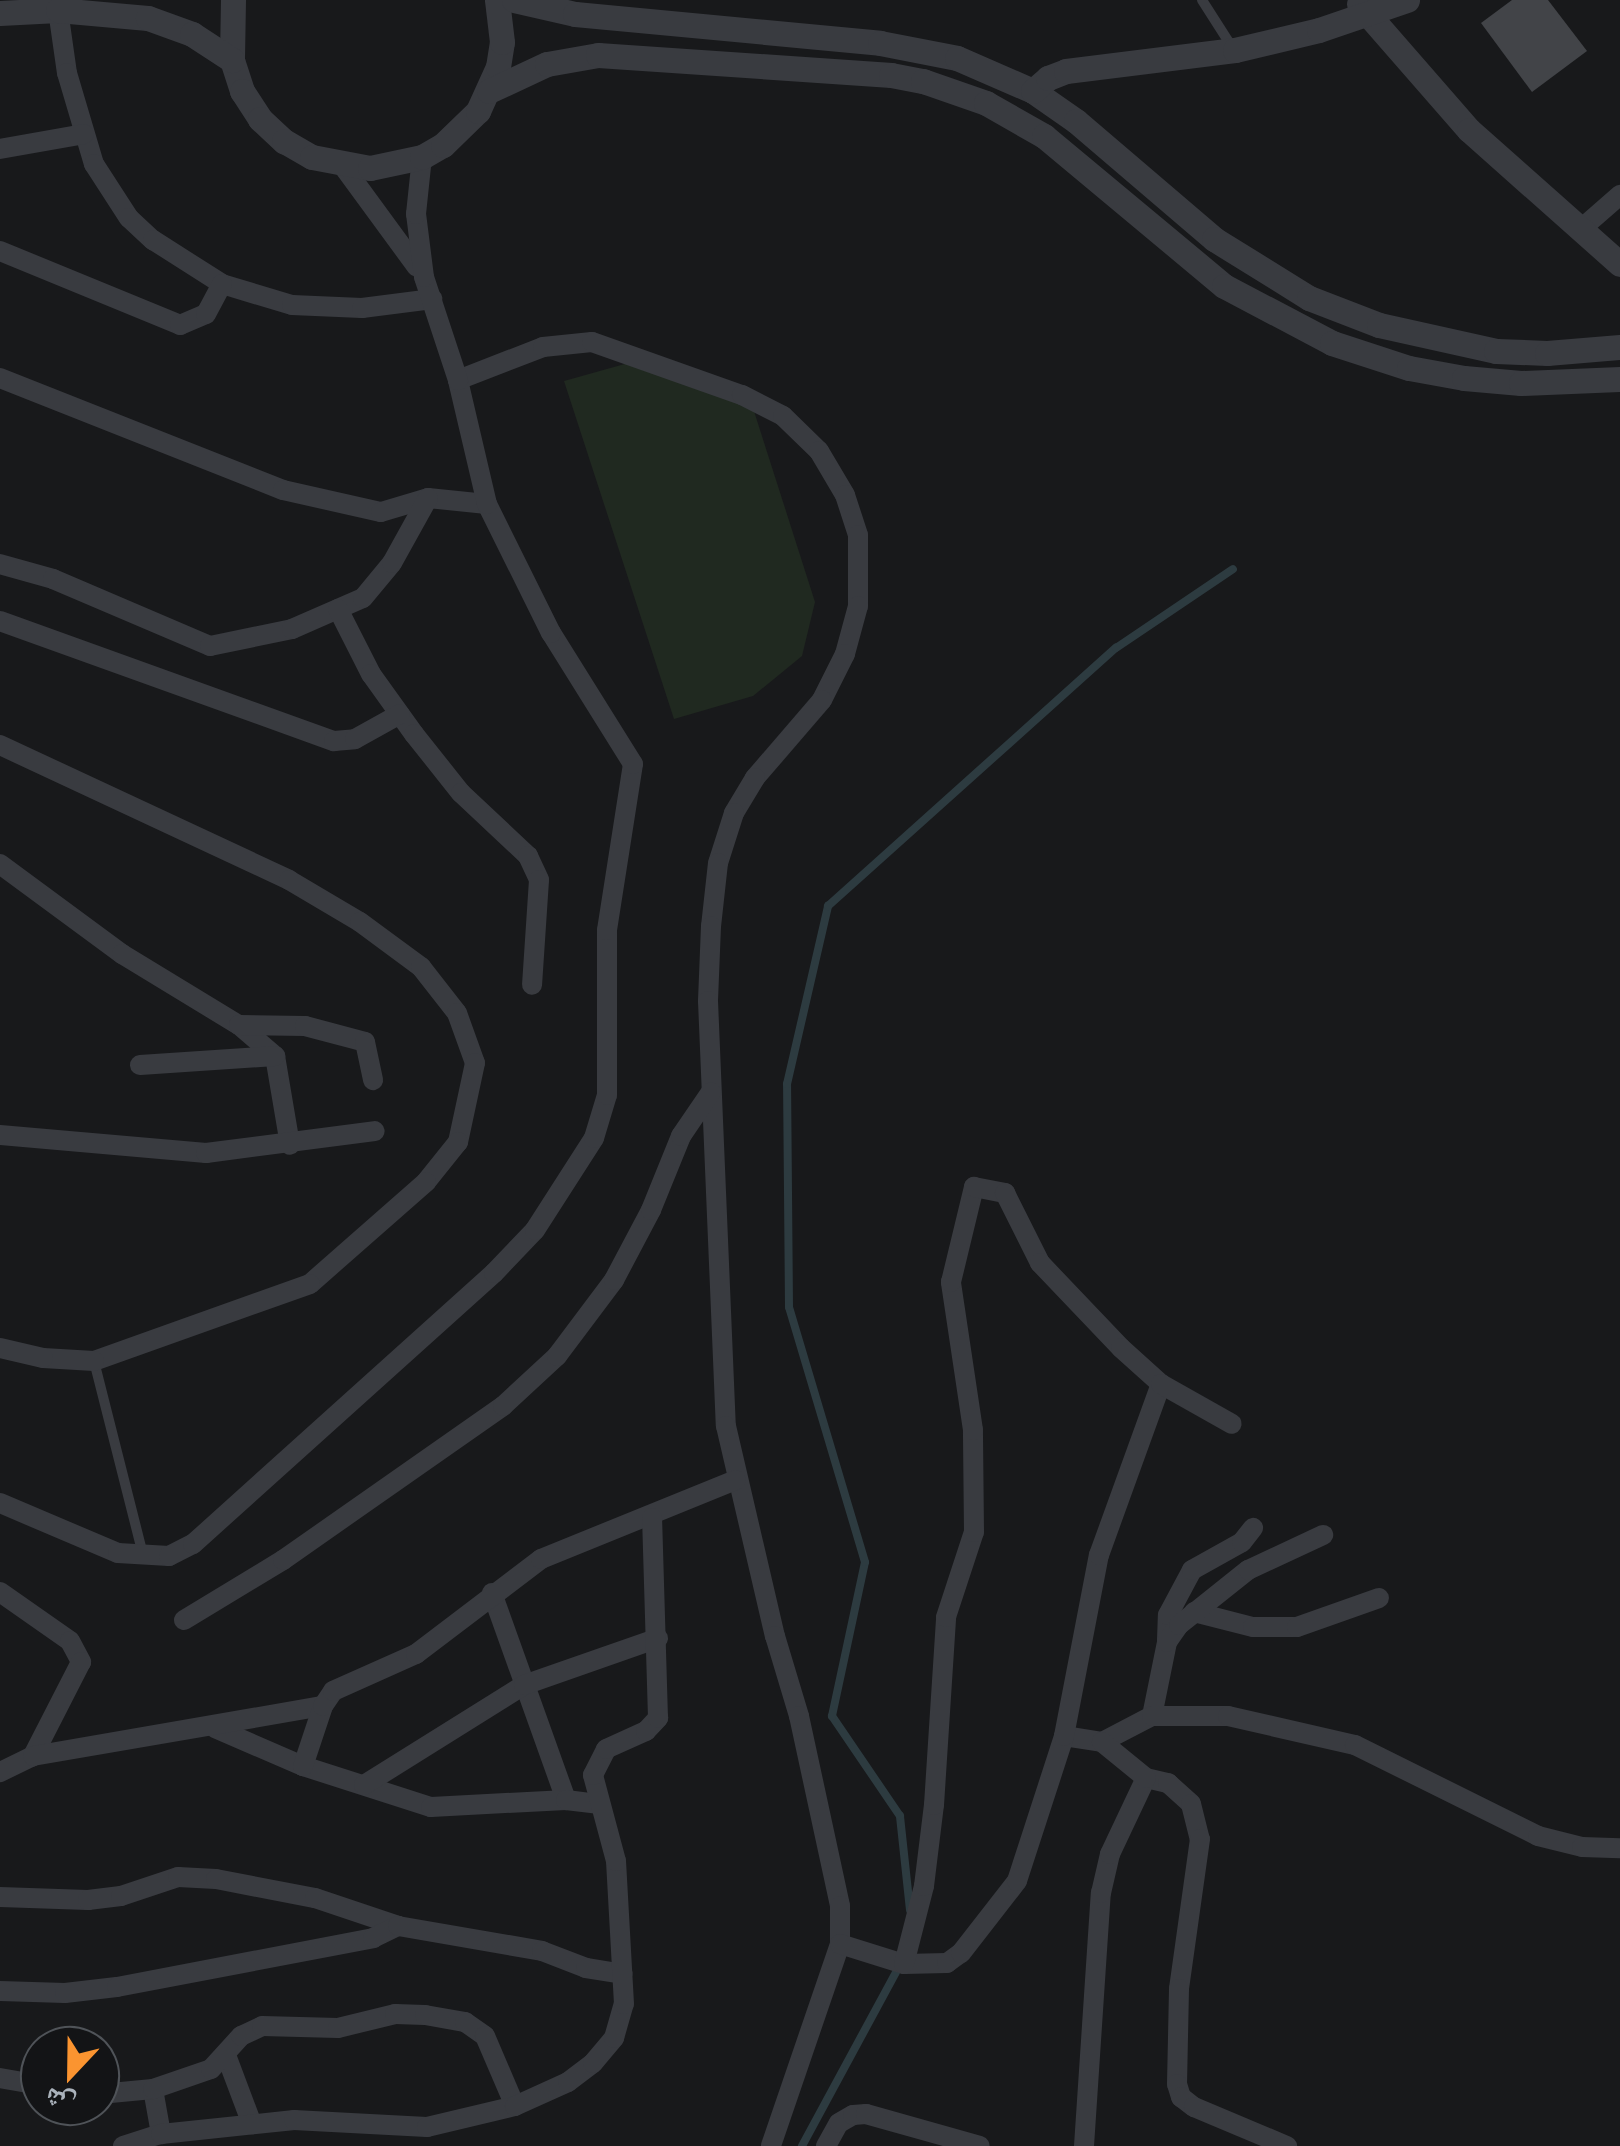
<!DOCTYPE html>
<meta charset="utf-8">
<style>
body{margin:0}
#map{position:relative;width:1620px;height:2146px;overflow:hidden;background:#18191b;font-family:Quicksand,"Noto Naskh Arabic",sans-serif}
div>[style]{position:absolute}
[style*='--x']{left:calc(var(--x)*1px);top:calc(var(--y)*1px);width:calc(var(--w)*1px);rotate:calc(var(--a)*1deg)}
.green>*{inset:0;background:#202920}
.stream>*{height:8px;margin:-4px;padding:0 4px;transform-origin:4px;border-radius:4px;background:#2d3b40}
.building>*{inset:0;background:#424448}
.service>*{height:10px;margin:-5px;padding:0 5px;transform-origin:5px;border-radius:5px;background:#393b40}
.minor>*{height:20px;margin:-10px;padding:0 10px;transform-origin:10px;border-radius:10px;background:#393b40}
.tertiary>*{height:25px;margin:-12.5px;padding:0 12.5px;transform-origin:12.5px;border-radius:12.5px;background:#393b40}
span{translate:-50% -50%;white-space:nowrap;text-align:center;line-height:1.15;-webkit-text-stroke:8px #131416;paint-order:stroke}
.north{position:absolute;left:20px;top:2026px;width:100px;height:100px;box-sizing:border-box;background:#131416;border:2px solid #4f5358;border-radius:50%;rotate:202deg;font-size:28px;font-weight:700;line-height:40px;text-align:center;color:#aab2bb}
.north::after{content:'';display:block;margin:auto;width:35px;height:45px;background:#fb9430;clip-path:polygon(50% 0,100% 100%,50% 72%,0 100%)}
</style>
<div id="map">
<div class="green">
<i style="clip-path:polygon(632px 362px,753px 408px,815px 602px,802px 656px,753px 696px,674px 719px,564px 381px)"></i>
</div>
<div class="stream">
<i style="--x:910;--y:1910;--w:95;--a:-96.1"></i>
<i style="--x:900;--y:1816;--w:121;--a:-124.2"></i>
<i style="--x:832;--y:1716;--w:157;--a:-77.9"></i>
<i style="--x:865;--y:1562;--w:266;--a:-106.6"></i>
<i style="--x:789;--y:1307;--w:223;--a:-90.5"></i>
<i style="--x:787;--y:1084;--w:183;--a:-77"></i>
<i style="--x:828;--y:906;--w:387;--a:-41.9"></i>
<i style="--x:1116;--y:648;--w:141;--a:-34"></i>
<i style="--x:802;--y:2146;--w:206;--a:-61.6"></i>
</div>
<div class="building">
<i style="clip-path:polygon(1512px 0,1548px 0,1587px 51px,1532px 92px,1481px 23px)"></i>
</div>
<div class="service">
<i style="--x:1202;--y:0;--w:59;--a:57.4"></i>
<i style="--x:94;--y:1361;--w:199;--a:75.8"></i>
</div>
<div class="minor">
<i style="--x:58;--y:10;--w:64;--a:81.9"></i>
<i style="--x:67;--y:73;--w:95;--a:73.5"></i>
<i style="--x:94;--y:164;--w:64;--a:57.1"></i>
<i style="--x:129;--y:218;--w:33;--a:43"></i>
<i style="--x:153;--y:240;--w:82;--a:32.5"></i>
<i style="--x:222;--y:284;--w:73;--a:16.7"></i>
<i style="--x:292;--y:305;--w:70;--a:2.5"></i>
<i style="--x:362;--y:308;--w:71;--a:-7.3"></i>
<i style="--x:0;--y:149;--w:85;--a:-10.1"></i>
<i style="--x:343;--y:166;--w:125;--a:53.8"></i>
<i style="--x:1581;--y:229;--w:52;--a:-41.1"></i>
<i style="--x:0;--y:251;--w:195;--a:22.3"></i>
<i style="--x:180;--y:325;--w:28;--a:-23"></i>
<i style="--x:206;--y:314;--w:34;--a:-62"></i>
<i style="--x:0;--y:378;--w:304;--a:21.6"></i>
<i style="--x:283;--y:490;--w:100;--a:12.7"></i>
<i style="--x:381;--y:512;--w:49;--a:-16.6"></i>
<i style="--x:428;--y:498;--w:59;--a:5.8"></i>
<i style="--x:458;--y:380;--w:91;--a:-21.2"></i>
<i style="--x:543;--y:347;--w:49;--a:-5.8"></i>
<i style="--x:592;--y:342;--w:159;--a:19.5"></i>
<i style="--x:742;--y:395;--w:46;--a:27.1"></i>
<i style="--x:783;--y:416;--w:50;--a:44.2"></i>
<i style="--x:819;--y:451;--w:51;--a:59.4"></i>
<i style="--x:845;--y:495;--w:42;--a:72"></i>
<i style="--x:858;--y:535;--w:71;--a:90"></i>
<i style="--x:858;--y:606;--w:50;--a:105.2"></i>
<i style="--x:845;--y:654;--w:51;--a:116.6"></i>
<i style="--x:822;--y:700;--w:103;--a:130.7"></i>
<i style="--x:755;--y:778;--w:41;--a:121"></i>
<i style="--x:734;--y:813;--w:52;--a:107.7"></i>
<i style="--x:718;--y:863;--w:63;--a:96.3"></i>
<i style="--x:711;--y:926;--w:75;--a:92.3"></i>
<i style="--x:708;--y:1001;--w:425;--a:87.6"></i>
<i style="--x:726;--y:1426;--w:216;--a:76.9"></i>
<i style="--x:775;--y:1636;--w:84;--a:73.3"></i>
<i style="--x:799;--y:1716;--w:194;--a:77.8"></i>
<i style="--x:840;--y:1906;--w:38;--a:90"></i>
<i style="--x:840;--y:1944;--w:213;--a:108.9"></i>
<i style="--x:0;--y:564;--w:55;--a:15.8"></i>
<i style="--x:53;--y:579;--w:171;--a:23.1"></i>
<i style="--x:210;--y:646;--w:84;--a:-11.7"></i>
<i style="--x:292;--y:629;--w:77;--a:-23.6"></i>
<i style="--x:363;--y:598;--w:45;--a:-50.4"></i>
<i style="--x:392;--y:563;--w:74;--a:-61"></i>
<i style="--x:338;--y:609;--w:73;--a:63.1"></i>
<i style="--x:371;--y:674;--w:74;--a:54.4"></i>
<i style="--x:414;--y:734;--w:75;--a:51.5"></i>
<i style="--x:461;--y:793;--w:92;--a:43.2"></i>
<i style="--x:528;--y:856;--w:26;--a:65"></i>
<i style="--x:539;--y:880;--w:105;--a:93.8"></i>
<i style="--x:0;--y:621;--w:355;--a:19.8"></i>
<i style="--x:334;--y:741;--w:21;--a:-5"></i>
<i style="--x:355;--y:739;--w:51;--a:-29.1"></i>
<i style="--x:0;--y:745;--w:319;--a:25"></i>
<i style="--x:289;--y:880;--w:82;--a:30.6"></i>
<i style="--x:360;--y:922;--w:76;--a:36.4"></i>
<i style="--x:421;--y:967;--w:58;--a:52"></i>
<i style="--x:457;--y:1013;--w:53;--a:70.2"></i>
<i style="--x:475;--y:1063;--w:81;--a:102.1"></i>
<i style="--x:458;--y:1142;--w:51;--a:128.7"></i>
<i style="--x:426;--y:1182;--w:154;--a:138.7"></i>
<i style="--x:310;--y:1284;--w:229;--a:160.4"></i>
<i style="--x:94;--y:1361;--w:51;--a:-176.6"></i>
<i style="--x:43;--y:1358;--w:44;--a:-166.9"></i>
<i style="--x:0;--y:864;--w:152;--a:36.4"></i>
<i style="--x:122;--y:954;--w:137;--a:31.3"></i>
<i style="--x:239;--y:1025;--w:48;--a:40.7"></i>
<i style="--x:275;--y:1056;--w:90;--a:80.4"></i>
<i style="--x:239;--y:1025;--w:66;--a:0.9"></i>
<i style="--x:305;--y:1026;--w:62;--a:14.9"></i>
<i style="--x:365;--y:1042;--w:39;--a:78"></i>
<i style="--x:140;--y:1065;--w:135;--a:-3.8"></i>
<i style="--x:0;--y:1135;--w:207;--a:5"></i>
<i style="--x:206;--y:1153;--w:170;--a:-7.4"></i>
<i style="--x:0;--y:1503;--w:128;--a:23"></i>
<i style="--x:118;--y:1553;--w:51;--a:3.4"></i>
<i style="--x:169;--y:1556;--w:27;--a:-27"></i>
<i style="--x:193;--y:1544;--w:405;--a:-42"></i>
<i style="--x:494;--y:1273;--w:59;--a:-46.4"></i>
<i style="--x:535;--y:1230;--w:109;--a:-57.3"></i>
<i style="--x:594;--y:1138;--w:45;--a:-73.2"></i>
<i style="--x:607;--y:1095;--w:165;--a:-90"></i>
<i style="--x:607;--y:930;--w:168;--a:-81.1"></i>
<i style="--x:633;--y:764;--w:155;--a:-122"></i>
<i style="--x:551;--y:633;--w:144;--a:-116.4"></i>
<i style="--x:487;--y:504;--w:127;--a:-103.2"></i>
<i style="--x:458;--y:380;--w:108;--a:-108.3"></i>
<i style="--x:424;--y:277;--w:64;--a:-97.2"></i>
<i style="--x:416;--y:214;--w:57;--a:-84"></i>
<i style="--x:0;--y:1592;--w:85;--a:35"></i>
<i style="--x:70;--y:1641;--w:24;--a:62"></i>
<i style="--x:81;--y:1662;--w:106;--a:117.1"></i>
<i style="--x:33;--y:1756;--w:37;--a:154"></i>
<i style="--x:492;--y:1593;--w:220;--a:70.3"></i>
<i style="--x:1194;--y:1612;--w:61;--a:14.3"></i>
<i style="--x:1253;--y:1627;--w:44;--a:0"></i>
<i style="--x:1297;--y:1627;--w:87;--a:-19.5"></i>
<i style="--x:184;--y:1620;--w:116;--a:-31.2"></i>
<i style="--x:283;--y:1560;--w:269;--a:-35"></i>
<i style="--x:503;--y:1406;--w:74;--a:-42.8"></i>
<i style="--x:557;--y:1356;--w:95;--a:-53.1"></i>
<i style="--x:614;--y:1280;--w:79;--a:-62.1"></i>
<i style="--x:651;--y:1210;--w:80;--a:-67.9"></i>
<i style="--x:681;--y:1136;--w:53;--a:-55.7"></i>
<i style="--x:1167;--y:1640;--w:25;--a:-88"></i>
<i style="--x:1168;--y:1615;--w:51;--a:-61.9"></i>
<i style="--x:1192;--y:1570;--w:57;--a:-29.2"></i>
<i style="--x:1242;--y:1542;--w:18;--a:-52"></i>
<i style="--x:1152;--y:1716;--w:76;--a:-78.5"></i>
<i style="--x:1167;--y:1642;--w:21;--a:-55"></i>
<i style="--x:1179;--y:1625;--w:88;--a:-38.6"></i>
<i style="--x:1248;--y:1570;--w:83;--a:-25"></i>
<i style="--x:215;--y:1728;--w:96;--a:23.4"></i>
<i style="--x:303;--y:1766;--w:134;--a:17.8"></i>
<i style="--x:431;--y:1807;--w:135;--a:-3"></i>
<i style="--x:566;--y:1800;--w:34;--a:7"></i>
<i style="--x:1064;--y:1736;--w:38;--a:9"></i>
<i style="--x:1102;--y:1742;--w:56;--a:-27.5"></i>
<i style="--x:1152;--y:1716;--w:76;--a:0"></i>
<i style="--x:1228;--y:1716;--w:130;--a:12.9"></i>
<i style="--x:1355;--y:1745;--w:204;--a:26.4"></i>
<i style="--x:1538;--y:1836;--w:45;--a:14"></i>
<i style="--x:1582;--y:1847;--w:38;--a:2"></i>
<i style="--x:33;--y:1756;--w:294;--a:-9.8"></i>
<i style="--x:303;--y:1766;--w:63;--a:-71.6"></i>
<i style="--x:323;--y:1706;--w:18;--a:-56"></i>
<i style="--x:333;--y:1691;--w:91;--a:-24"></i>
<i style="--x:416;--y:1654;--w:157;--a:-37.2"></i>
<i style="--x:541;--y:1559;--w:210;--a:-22.1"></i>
<i style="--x:1146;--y:1778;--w:23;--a:13"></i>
<i style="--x:1168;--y:1783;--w:31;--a:42"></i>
<i style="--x:1191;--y:1804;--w:36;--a:76"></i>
<i style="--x:1200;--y:1839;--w:151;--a:98"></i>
<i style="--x:1179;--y:1989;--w:95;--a:91.2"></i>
<i style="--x:1177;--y:2084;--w:14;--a:73"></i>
<i style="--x:1181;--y:2097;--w:16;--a:38"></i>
<i style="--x:1194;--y:2107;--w:101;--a:22.8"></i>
<i style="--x:364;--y:1785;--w:189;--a:-32"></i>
<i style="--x:524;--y:1685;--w:142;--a:-19.3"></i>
<i style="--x:0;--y:1897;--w:88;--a:2"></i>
<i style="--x:88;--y:1900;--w:33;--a:-7"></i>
<i style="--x:121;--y:1896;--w:60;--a:-18.4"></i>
<i style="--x:178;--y:1877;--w:38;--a:3"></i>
<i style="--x:216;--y:1879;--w:101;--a:10.9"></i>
<i style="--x:315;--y:1898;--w:88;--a:18.6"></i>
<i style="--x:840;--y:1944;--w:67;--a:17.4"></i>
<i style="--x:904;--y:1964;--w:43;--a:-1.3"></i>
<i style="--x:947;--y:1963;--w:17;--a:-36"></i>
<i style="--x:961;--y:1953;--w:91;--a:-52.1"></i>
<i style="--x:1017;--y:1881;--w:152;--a:-72"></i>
<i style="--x:1064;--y:1736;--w:184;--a:-79.1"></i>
<i style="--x:1099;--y:1555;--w:182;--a:-70.1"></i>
<i style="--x:904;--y:1964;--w:81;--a:-75.6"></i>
<i style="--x:924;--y:1886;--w:82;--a:-83"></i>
<i style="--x:934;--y:1805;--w:188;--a:-86.3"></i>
<i style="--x:946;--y:1617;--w:89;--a:-71.8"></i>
<i style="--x:974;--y:1532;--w:102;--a:-90.6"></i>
<i style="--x:973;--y:1430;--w:150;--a:-98.5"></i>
<i style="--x:951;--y:1282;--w:98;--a:-76.4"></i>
<i style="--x:974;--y:1187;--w:32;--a:11"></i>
<i style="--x:1005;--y:1193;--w:78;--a:63.4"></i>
<i style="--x:1040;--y:1263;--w:117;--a:46.4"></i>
<i style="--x:1121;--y:1348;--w:54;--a:42"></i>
<i style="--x:1161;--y:1384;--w:81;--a:29.4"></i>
<i style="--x:0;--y:1991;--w:65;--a:1.8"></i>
<i style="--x:65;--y:1993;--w:52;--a:-6.6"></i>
<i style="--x:117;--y:1987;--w:261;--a:-10.8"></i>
<i style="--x:373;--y:1938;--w:28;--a:-26"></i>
<i style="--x:398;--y:1926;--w:146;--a:9.8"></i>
<i style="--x:542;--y:1951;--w:47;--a:21.1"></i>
<i style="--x:586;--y:1968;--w:37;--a:9"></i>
<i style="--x:226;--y:2055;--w:74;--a:69.4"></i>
<i style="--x:0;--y:2078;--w:41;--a:9.9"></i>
<i style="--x:153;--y:2089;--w:46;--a:79.9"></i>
<i style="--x:100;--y:2094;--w:53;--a:-5.4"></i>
<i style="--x:153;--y:2089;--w:61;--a:-19"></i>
<i style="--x:211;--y:2069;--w:45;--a:-47.7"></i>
<i style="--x:241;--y:2036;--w:23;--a:-25"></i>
<i style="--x:262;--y:2026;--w:76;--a:1.5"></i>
<i style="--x:338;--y:2028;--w:59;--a:-13.8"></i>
<i style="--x:395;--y:2014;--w:30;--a:2"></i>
<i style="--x:425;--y:2015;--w:41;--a:9.9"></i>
<i style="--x:465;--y:2022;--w:24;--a:35"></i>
<i style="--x:485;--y:2036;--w:76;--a:66.8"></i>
<i style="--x:123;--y:2146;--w:40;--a:-18"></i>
<i style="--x:161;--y:2134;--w:134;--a:-6"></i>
<i style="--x:294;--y:2120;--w:133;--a:3"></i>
<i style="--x:427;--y:2127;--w:90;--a:-13.4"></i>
<i style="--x:515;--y:2106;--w:58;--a:-24.4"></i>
<i style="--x:568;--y:2082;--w:31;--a:-37"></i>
<i style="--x:593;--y:2063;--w:33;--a:-50"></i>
<i style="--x:614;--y:2038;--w:35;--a:-74"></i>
<i style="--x:624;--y:2004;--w:143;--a:-93.2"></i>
<i style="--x:616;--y:1861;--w:89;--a:-105"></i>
<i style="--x:593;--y:1775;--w:29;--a:-63"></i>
<i style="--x:606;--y:1749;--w:44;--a:-24.2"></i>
<i style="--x:646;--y:1731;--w:18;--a:-47"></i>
<i style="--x:658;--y:1718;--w:200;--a:-91.7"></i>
<i style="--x:826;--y:2146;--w:26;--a:-61"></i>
<i style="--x:839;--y:2123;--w:16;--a:-30"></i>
<i style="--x:853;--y:2115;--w:13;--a:-4"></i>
<i style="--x:866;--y:2114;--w:118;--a:15.7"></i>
<i style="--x:1084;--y:2146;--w:254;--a:-86.2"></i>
<i style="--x:1101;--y:1893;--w:40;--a:-77"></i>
<i style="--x:1110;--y:1854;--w:84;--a:-64.7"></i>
<i style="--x:1146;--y:1778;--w:57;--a:-140.7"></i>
</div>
<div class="tertiary">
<i style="--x:233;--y:0;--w:60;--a:91"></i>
<i style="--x:232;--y:60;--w:33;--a:72"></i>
<i style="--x:242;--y:91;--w:33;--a:57"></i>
<i style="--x:260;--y:119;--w:33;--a:43"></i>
<i style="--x:284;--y:141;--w:32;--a:30"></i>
<i style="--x:312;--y:157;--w:59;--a:10.7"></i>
<i style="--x:370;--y:168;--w:53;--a:-11.9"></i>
<i style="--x:422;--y:157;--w:24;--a:-30"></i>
<i style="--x:443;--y:145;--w:49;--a:-44.2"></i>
<i style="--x:478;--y:111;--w:48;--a:-65.6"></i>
<i style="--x:498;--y:67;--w:25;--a:-81"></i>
<i style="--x:502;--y:42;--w:42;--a:-96.8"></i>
<i style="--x:514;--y:0;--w:63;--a:12.9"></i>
<i style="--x:575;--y:14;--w:306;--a:5.4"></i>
<i style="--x:880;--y:43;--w:78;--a:11"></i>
<i style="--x:957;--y:58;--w:83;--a:23.5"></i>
<i style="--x:1033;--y:91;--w:52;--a:34.9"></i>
<i style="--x:1076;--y:121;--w:182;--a:40.5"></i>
<i style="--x:1214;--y:239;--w:112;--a:31.8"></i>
<i style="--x:1309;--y:298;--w:75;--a:21.1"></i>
<i style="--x:1379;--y:325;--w:120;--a:12.5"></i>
<i style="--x:1496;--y:351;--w:51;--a:2.2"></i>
<i style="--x:1547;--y:353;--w:73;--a:-4.7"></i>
<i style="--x:1359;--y:4;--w:167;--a:48.9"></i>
<i style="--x:1469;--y:130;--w:202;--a:41.6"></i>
<i style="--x:0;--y:13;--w:58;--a:-3"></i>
<i style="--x:58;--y:10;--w:90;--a:5.1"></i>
<i style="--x:148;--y:18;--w:47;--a:20"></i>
<i style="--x:192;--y:34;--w:48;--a:33"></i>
<i style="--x:489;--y:91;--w:64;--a:-25"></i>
<i style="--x:547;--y:64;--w:52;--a:-10"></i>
<i style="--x:598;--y:55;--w:294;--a:3.9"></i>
<i style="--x:891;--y:75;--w:33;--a:11"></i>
<i style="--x:923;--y:81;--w:67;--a:19.2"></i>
<i style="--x:986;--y:103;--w:67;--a:29.6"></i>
<i style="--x:1044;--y:136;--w:234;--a:39.8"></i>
<i style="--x:1224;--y:286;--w:122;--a:27.8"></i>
<i style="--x:1332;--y:343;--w:81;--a:18"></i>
<i style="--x:1409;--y:368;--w:56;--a:10.3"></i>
<i style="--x:1464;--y:378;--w:57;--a:5"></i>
<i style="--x:1521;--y:383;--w:99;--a:-2.3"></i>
<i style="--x:1033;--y:91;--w:20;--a:-41"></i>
<i style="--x:1048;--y:78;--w:19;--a:-21"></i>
<i style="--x:1066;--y:71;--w:170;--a:-7.1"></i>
<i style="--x:1235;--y:50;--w:86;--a:-13.4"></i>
<i style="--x:1319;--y:30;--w:93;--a:-18.8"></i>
</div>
<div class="north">ش</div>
</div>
